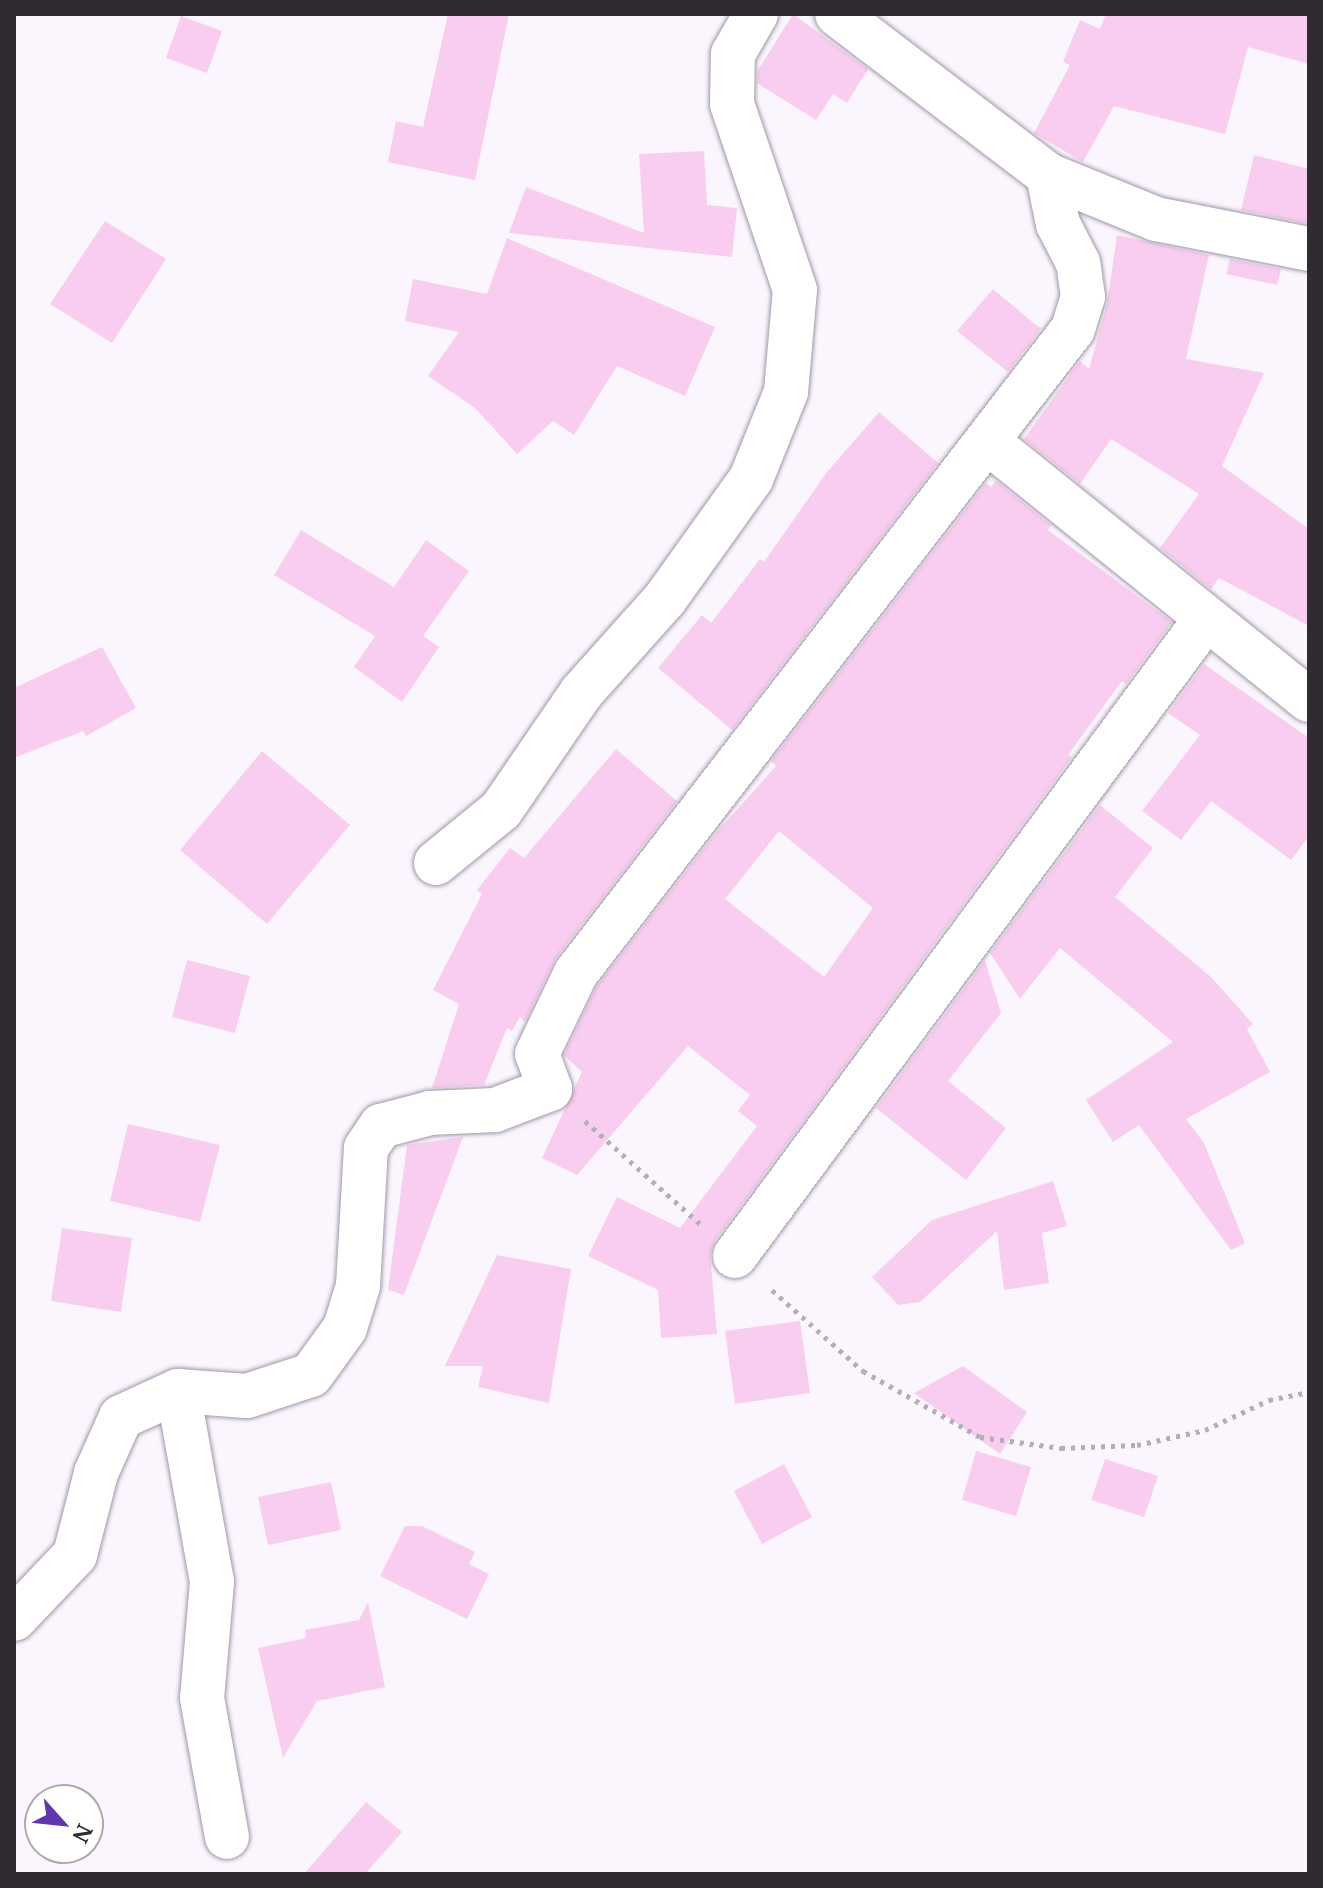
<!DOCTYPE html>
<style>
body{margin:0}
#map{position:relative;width:1323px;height:1888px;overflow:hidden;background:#fbf6fe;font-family:"Noto Serif",serif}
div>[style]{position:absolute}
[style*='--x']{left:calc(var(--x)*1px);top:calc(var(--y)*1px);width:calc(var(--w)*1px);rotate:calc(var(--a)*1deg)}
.building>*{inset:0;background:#f9cdef}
.path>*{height:5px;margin-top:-2.5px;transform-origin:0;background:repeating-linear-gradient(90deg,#b4afb7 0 4px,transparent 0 10px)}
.roads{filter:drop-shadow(0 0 2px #a296a8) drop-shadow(0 0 2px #a296a8)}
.minor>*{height:44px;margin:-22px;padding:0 22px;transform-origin:22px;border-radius:22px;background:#fff}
span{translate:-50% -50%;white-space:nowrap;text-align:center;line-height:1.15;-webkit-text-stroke:6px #fff;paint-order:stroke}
.frame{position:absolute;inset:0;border:16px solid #302b32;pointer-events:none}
.north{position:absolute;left:24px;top:1784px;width:80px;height:80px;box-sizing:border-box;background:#fff;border:2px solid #acaaad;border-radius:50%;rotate:117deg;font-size:22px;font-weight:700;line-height:32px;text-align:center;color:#302b32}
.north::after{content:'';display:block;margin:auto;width:28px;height:36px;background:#6135ac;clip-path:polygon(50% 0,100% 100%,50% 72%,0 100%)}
</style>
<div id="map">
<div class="building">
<i style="clip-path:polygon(448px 14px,509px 14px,475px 180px,388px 162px,396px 121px,423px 127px)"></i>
<i style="clip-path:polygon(793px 14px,868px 69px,847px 103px,833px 94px,816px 120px,757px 83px,758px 70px)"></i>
<i style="clip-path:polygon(1106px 14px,1309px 14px,1309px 64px,1248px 47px,1225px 134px,1114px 106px,1083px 162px,1034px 133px,1070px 65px,1063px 62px,1080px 20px,1100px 29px)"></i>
<i style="clip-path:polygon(181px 16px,222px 31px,207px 73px,166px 58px)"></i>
<i style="clip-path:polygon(704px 151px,707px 205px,737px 208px,732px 257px,509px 233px,526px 187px,644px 233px,639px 154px)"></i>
<i style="clip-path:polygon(1254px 155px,1309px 169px,1309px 224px,1241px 210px)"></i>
<i style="clip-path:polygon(105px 221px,166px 259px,112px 343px,50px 304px)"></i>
<i style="clip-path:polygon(1117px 235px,1209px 255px,1186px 359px,1264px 373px,1222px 466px,1309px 529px,1309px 626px,1219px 578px,1211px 589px,1160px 548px,1199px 494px,1111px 439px,1080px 484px,1024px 439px,1080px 361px,1089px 369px,1107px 304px)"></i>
<i style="clip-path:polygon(507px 238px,715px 327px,685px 396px,617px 366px,574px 435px,553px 421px,517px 454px,475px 408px,428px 376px,459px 332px,405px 321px,413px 279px,487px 294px)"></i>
<i style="clip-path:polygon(1230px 259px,1281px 269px,1277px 285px,1226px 274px)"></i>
<i style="clip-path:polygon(993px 289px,1041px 329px,1008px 372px,957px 331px)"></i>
<i style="clip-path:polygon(879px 412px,938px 463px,732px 730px,658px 668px,702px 615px,711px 623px,760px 559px,764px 562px,827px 472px)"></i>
<i style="clip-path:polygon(evenodd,996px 481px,1051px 525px,1048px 530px,1172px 622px,1126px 684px,1122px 681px,1068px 755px,1072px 757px,715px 1241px,710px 1254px,717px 1334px,661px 1338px,658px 1290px,588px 1256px,617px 1197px,680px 1228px,757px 1126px,738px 1111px,750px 1095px,688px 1046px,577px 1175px,542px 1158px,582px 1072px,564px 1055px,597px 986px,716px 833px,776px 766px,771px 761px,986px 483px,991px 487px,996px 481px,779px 831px,873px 908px,824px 977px,725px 899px,779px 831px)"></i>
<i style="clip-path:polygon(301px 530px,394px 587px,426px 540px,469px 571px,423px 636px,439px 647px,402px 702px,354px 667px,375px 636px,274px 575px)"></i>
<i style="clip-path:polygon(102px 647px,136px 708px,86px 736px,83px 731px,14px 758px,14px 688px)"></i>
<i style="clip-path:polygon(1204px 664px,1309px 738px,1309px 836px,1291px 860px,1211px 801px,1181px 840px,1142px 811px,1200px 735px,1168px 713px)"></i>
<i style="clip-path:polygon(616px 749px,677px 801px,556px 958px,525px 1022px,520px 1017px,512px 1031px,507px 1028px,484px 1085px,432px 1088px,459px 1004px,433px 990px,482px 894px,477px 890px,510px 848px,524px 858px)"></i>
<i style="clip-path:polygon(262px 751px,350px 825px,267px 924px,180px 850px)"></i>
<i style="clip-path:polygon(1100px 805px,1153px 848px,1115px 897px,1211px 977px,1253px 1024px,1247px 1029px,1270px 1072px,1186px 1119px,1204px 1143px,1245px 1243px,1231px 1250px,1139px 1125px,1113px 1142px,1086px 1100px,1173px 1042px,1060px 948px,1020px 999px,990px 953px)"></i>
<i style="clip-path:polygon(187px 960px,250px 976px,235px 1033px,172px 1017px)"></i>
<i style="clip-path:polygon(985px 960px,1001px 1013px,948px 1081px,1006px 1128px,966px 1180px,876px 1108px)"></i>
<i style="clip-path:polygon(128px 1124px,220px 1145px,200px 1222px,110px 1201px)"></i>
<i style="clip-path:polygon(463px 1137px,404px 1295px,388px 1290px,407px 1145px)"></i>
<i style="clip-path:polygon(1053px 1181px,1067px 1226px,1042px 1233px,1049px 1283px,1004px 1290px,997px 1231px,920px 1302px,898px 1305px,872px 1277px,932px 1220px)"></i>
<i style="clip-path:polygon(62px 1228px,132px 1238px,121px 1312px,51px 1301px)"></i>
<i style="clip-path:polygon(497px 1255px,571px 1269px,549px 1403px,478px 1387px,483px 1366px,445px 1366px)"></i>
<i style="clip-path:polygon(800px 1321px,810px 1393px,735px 1404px,725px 1331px)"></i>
<i style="clip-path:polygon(963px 1366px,1027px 1412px,1000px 1454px,914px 1393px)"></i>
<i style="clip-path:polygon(976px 1451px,1031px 1467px,1016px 1516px,962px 1500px)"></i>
<i style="clip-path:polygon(1105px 1459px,1158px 1476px,1144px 1517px,1091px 1500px)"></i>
<i style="clip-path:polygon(784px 1464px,812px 1517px,762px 1544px,734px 1491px)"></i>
<i style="clip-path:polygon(331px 1482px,341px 1530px,268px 1545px,258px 1497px)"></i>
<i style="clip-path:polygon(405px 1526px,422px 1526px,475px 1552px,469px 1564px,489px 1574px,467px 1619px,380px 1576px)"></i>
<i style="clip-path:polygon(368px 1602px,385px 1687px,317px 1701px,283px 1758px,258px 1648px,306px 1638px,305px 1630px,359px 1620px)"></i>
<i style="clip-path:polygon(366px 1802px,402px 1832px,365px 1874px,304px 1874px)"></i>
</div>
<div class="path">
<i style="--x:585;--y:1121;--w:154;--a:41.8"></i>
<i style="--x:772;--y:1290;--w:122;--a:41.7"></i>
<i style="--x:863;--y:1371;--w:134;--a:29.4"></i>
<i style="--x:980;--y:1437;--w:82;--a:7.7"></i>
<i style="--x:1061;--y:1448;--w:76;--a:-2.3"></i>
<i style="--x:1137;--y:1445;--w:70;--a:-12.4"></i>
<i style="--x:1205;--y:1430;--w:71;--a:-25.1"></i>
<i style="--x:1269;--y:1400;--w:41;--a:-11.3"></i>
</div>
<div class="roads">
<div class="minor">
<i style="--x:1048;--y:175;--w:117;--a:22.2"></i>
<i style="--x:1156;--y:219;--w:156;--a:11.1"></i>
<i style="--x:989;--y:443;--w:410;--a:38.8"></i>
<i style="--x:436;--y:863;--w:84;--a:-39.2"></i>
<i style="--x:501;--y:810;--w:142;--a:-55.6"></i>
<i style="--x:581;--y:693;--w:126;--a:-48.2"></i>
<i style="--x:665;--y:599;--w:148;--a:-54.4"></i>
<i style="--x:751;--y:479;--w:94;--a:-68.1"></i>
<i style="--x:786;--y:392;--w:102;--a:-85"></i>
<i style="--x:795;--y:290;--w:196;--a:-108.7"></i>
<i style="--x:732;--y:104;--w:50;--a:-88.9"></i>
<i style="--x:733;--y:54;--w:46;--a:-60.1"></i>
<i style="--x:735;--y:1256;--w:791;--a:-53.54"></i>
<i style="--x:178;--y:1391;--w:194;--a:79.9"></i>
<i style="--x:212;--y:1582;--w:116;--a:94.9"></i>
<i style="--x:202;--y:1698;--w:141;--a:79.8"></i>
<i style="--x:14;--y:1619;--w:88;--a:-46.4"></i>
<i style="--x:75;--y:1555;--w:85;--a:-75.6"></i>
<i style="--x:96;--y:1473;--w:61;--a:-65.9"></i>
<i style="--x:121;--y:1417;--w:63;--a:-24.5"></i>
<i style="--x:178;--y:1391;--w:69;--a:4.1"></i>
<i style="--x:247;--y:1396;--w:67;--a:-18.2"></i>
<i style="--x:311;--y:1375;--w:58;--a:-54.1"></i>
<i style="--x:345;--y:1328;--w:44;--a:-72.8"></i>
<i style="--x:358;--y:1286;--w:138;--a:-86.7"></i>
<i style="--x:366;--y:1148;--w:27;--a:-56"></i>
<i style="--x:381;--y:1126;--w:51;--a:-14.9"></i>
<i style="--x:430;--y:1113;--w:65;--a:-2.6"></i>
<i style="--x:495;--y:1110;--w:59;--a:-20.9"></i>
<i style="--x:550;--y:1089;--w:37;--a:-110"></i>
<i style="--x:537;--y:1054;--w:90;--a:-64.3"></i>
<i style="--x:576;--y:973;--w:813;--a:-52.34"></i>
<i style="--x:1073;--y:329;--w:34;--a:-73"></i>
<i style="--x:1083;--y:297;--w:34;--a:-98"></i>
<i style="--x:1078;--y:263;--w:44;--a:-117.1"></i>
<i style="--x:1058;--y:224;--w:50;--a:-101.5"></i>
<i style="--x:1048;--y:175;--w:265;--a:-142.7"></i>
</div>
</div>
<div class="frame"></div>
<div class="north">N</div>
</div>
